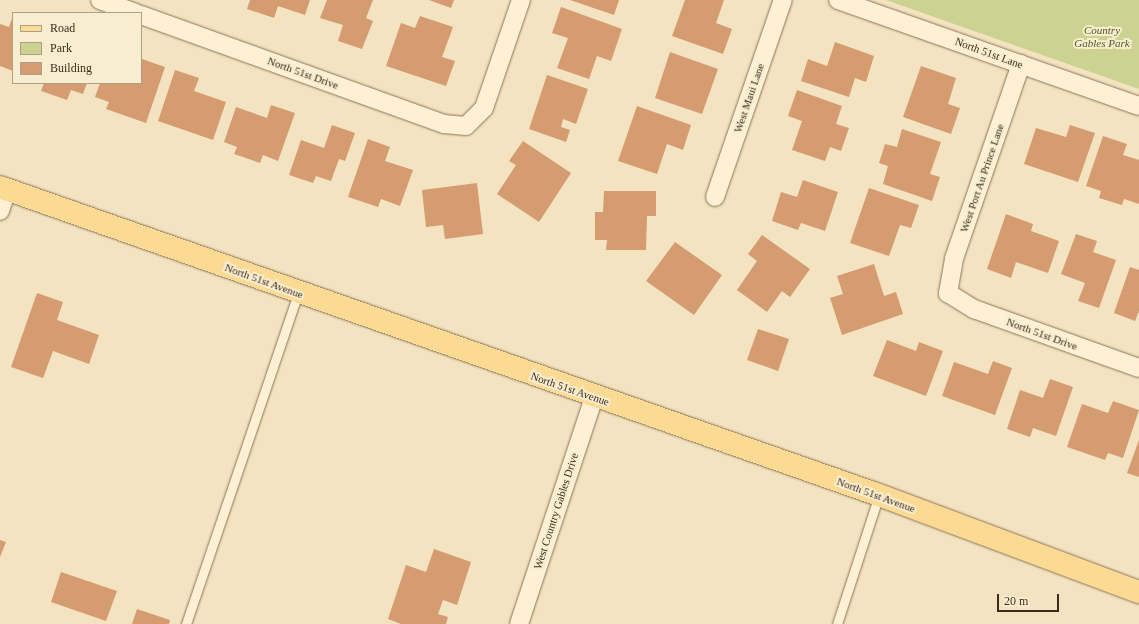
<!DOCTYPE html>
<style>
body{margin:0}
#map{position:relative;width:1139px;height:624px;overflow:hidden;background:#f3e3c0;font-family:Georgia,serif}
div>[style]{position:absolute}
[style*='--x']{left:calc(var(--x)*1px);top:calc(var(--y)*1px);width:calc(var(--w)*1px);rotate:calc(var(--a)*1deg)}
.green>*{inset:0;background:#cbd292}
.building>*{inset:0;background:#d59b71}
.roads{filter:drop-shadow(0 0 1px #8e7355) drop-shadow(0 0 1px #8e7355)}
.service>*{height:9px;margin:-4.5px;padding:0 4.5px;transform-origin:4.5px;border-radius:4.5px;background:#fdf0d4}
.minor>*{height:18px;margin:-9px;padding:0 9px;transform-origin:9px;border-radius:9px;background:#fdf0d4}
.primary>*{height:22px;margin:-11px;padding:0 11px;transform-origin:11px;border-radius:11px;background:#fbda93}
span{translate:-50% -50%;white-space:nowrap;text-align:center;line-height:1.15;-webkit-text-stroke:4px #f9edd0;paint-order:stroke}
.park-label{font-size:11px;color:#4c5b20;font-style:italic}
.street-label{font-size:11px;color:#3c2b1c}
.legend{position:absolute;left:12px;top:12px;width:130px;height:72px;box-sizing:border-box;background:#f9edd0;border:1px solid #ad9f88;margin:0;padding:5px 7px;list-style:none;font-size:12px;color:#3c2b1c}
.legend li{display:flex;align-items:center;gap:8px;height:20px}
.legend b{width:20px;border:1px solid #ad9f88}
.scale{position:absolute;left:997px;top:594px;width:62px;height:18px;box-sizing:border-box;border:2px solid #3c2b1c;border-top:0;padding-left:5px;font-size:12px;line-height:14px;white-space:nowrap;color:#3c2b1c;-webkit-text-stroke:3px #f9edd0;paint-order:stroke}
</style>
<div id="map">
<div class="green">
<i style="clip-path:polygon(886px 0,1139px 0,1139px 89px)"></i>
</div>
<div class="building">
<i style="clip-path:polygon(250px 0,310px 0,305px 15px,278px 6px,274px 18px,247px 9px)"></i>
<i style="clip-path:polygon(327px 0,373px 0,366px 18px,373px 21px,362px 49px,338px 41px,343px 25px,320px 18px)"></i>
<i style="clip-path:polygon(429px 0,454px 0,451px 8px)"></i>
<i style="clip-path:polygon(570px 0,619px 0,614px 15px)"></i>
<i style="clip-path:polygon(685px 0,724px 0,716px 23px,732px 29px,723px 54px,672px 36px)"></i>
<i style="clip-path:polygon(561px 7px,622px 29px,611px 61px,597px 56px,589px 79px,557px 68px,568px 38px,552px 33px)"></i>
<i style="clip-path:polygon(13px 15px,13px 71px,0 66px,0 24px,9px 27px)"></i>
<i style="clip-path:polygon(420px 16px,453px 27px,442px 57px,455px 61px,446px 86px,386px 66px,401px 23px,415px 28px)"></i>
<i style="clip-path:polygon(835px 42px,874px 56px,866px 82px,855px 78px,849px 97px,801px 81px,808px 59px,827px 66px)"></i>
<i style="clip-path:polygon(670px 52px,718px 69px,702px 114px,655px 98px)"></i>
<i style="clip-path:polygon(142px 59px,165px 67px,146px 123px,106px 109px,109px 102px,95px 97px,100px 83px,141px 83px)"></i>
<i style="clip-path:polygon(921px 66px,956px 78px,948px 104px,960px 108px,951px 134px,903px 117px)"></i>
<i style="clip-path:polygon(175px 70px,199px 78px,194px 91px,226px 102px,213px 140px,158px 121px)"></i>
<i style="clip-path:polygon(547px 75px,588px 89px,576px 124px,563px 119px,561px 127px,570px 130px,566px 142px,529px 129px)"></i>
<i style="clip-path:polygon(44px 83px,87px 83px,83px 94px,71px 90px,67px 100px,41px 91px)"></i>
<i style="clip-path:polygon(797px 90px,842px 106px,836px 124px,849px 128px,841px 151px,830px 147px,825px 161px,792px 150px,802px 121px,788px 116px)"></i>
<i style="clip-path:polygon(271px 105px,295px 113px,278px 161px,263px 155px,260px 163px,234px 154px,237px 147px,224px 142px,236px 107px,267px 118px)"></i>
<i style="clip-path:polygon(637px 106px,691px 125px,683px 150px,667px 144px,657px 174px,618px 161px)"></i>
<i style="clip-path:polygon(332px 125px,355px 133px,345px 161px,339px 159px,331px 181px,316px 176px,313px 183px,289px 175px,301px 140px,324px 148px)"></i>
<i style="clip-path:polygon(1070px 125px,1095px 133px,1078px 182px,1024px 164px,1036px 128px,1066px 137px)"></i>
<i style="clip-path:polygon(902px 129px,941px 142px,930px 174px,940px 177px,932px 201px,883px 184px,888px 166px,879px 163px,885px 144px,897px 147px)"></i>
<i style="clip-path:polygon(1103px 136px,1127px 144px,1123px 155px,1139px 160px,1139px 204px,1124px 199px,1122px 205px,1099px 198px,1101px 191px,1086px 186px)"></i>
<i style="clip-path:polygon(368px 139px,390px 147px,385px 161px,413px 170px,400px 206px,381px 199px,378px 207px,348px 197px)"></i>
<i style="clip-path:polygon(523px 141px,571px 173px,539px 222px,497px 194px,516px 165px,509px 161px)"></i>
<i style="clip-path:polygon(803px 180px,838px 192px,825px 231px,801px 223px,798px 230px,772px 221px,781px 192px,797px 197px)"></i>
<i style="clip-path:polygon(477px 183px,483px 234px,445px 239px,443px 225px,426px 227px,422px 190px)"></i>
<i style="clip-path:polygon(869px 188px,919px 205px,911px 228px,900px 225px,889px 256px,850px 243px)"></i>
<i style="clip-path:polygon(604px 191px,656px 191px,656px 216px,647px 216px,646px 250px,606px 250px,607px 240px,595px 240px,595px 212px,603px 212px)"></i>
<i style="clip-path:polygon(1006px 214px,1033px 224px,1031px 231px,1059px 241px,1048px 273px,1016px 262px,1011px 278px,987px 269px)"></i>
<i style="clip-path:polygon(1076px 234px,1097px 241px,1093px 252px,1116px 260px,1099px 308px,1078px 301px,1085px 283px,1061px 274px)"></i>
<i style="clip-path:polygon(762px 235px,810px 269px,790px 297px,782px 291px,767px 312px,737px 290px,757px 261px,748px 254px)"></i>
<i style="clip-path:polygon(675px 242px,722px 275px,694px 315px,646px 281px)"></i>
<i style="clip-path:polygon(874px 264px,884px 296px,896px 292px,903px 314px,842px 335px,830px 298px,843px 294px,837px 276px)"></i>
<i style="clip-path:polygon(1130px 267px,1139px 270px,1139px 311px,1135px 321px,1114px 313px)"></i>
<i style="clip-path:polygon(37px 293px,63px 302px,57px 320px,99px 335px,89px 364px,53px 351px,43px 378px,11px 367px)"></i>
<i style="clip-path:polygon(758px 329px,789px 339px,778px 371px,747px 360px)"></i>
<i style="clip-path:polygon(887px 340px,916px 351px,919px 342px,943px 351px,926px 396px,873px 376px)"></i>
<i style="clip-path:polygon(993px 361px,1012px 368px,995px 415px,942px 396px,954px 362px,988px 374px)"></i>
<i style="clip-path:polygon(1050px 379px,1073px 387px,1056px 436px,1033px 428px,1030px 437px,1007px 429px,1020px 390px,1043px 398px)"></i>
<i style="clip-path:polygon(1113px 401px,1139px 410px,1123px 458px,1108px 453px,1105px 460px,1067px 447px,1082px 404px,1108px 413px)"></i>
<i style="clip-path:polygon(1139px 440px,1139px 477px,1127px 473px)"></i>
<i style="clip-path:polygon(0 540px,6px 542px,0 557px)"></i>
<i style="clip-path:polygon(434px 549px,471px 562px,457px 605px,443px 600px,438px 614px,448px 617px,446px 624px,401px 624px,388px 619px,406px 565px,426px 572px)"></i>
<i style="clip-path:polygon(61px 572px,117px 591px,106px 621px,51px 602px)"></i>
<i style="clip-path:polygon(137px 609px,170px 620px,169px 624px,132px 624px)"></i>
</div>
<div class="roads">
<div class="service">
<i style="--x:186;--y:624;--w:348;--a:-71.3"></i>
<i style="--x:837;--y:624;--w:136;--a:-72"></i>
</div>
<div class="minor">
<i style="--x:100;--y:0;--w:38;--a:20"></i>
<i style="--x:838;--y:0;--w:319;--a:19.4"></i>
<i style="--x:141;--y:15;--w:322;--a:19.8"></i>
<i style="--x:444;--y:124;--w:22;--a:5"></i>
<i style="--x:466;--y:126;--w:25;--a:-45"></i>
<i style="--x:484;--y:108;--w:114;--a:-71.1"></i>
<i style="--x:1021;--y:64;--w:206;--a:109"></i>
<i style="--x:954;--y:259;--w:35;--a:100"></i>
<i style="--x:948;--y:293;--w:31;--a:32"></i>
<i style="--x:974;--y:309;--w:175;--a:19.7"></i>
<i style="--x:715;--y:197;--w:208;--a:-71"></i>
<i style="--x:0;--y:211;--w:23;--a:-72"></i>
<i style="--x:519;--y:624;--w:239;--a:-71.7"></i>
</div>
<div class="primary">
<i style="--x:0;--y:187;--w:931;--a:19.31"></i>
<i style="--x:879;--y:495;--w:278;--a:20.5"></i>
</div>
</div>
<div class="park-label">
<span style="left:1102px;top:37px">Country<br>Gables Park</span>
</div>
<div class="street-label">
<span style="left:989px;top:53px;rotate:20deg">North 51st Lane</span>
<span style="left:303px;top:73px;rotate:20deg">North 51st Drive</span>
<span style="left:749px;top:98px;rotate:-71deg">West Maui Lane</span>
<span style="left:982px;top:178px;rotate:-71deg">West Port Au Prince Lane</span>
<span style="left:264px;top:281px;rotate:20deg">North 51st Avenue</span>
<span style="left:1042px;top:334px;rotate:20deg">North 51st Drive</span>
<span style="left:570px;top:389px;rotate:19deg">North 51st Avenue</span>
<span style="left:876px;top:495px;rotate:20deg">North 51st Avenue</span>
<span style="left:556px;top:511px;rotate:-72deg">West Country Gables Drive</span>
</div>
<ul class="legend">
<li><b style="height:5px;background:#fbda93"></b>Road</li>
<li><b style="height:11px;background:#cbd292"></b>Park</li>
<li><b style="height:11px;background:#d59b71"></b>Building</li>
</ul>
<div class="scale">20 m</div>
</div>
